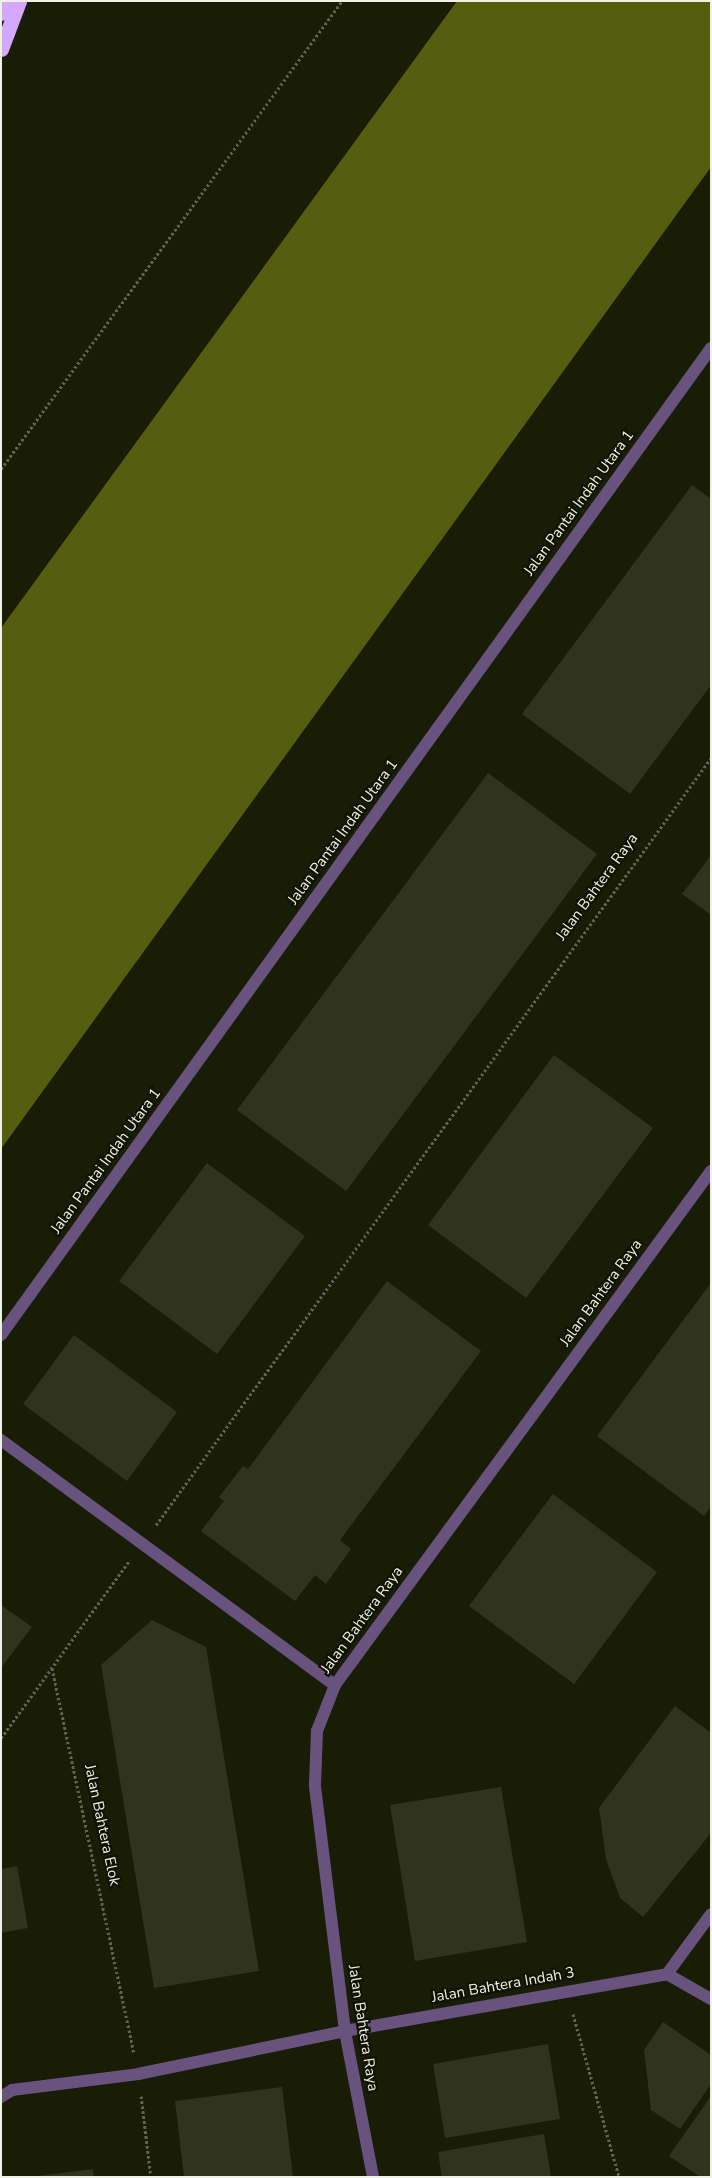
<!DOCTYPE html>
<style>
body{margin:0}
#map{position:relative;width:712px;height:2178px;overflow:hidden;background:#1a1d06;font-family:"Nunito Sans",sans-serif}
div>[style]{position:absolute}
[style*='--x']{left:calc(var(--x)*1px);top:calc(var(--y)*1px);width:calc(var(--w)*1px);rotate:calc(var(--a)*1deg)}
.water>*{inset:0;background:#555d0f}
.building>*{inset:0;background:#31341d}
.path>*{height:3px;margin-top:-1.5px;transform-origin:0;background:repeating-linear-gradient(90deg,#616450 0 2.5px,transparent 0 5px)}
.minor>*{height:12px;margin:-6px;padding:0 6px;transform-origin:6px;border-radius:6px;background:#68537e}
.motorway>*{height:15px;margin:-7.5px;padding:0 7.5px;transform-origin:7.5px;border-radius:7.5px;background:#d3a8fe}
span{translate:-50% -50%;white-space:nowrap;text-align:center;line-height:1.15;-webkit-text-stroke:4.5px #111301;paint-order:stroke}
.street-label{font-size:15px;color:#eff1e3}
.frame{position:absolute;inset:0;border:2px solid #eff1e3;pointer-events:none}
</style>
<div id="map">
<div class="water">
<i style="clip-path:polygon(457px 1px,711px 1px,711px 167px,1px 1149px,1px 628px)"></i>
</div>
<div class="building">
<i style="clip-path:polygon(692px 485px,711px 499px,711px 685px,630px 794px,522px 714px)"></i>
<i style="clip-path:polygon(488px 773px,597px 854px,346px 1191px,237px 1110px)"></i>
<i style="clip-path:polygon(711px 855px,711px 915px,682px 894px)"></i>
<i style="clip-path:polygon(554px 1055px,653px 1128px,526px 1298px,428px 1225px)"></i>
<i style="clip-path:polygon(207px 1163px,305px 1236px,217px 1354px,119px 1281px)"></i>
<i style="clip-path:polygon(387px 1281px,481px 1351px,340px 1540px,351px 1549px,326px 1584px,315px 1575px,295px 1601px,201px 1531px,224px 1501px,219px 1497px,243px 1466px,248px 1469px)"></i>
<i style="clip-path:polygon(711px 1283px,711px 1507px,704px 1516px,597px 1436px)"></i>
<i style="clip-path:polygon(74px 1335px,177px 1412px,127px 1481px,23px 1404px)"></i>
<i style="clip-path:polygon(553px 1494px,657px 1572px,574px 1684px,469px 1606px)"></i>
<i style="clip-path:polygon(1px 1605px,32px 1627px,1px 1668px)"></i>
<i style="clip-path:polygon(152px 1620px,206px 1647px,259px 1971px,154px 1988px,101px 1665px)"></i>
<i style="clip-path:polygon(675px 1706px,711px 1733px,711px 1833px,643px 1917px,620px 1898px,606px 1859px,599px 1808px)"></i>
<i style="clip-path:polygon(501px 1787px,527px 1942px,415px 1961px,390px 1805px)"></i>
<i style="clip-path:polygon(17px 1866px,28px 1928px,1px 1933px,1px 1869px)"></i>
<i style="clip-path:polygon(663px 2022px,711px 2055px,711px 2084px,680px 2129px,651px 2110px,644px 2050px)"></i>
<i style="clip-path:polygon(548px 2044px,560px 2119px,445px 2138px,433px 2064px)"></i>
<i style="clip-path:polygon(282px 2087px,293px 2177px,184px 2177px,175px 2101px)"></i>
<i style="clip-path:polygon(711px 2096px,711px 2177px,700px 2177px,669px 2156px)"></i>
<i style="clip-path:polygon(544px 2134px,551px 2177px,442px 2177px,438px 2152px)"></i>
<i style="clip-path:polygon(93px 2169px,94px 2177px,38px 2177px,38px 2176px)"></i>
</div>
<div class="path">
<i style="--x:1;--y:469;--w:579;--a:-53.92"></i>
<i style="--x:156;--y:1525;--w:947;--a:-54.11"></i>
<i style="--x:52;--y:1668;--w:394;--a:78"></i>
<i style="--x:1;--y:1738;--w:220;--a:-54.1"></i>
<i style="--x:573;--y:2014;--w:169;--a:74.2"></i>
<i style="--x:141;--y:2096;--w:82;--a:83"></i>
</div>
<div class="minor">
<i style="--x:1;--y:1335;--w:1216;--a:-54.27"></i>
<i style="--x:1;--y:1440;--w:414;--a:36.3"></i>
<i style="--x:667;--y:1974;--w:74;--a:-53.7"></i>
<i style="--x:1;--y:2097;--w:13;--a:-32"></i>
<i style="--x:12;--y:2090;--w:127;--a:-7.2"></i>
<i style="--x:138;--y:2074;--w:211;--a:-11.7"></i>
<i style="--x:345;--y:2031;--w:327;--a:-10"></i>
<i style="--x:667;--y:1974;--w:51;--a:29.6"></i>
<i style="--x:373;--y:2177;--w:149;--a:-100.9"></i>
<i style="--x:345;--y:2031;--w:248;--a:-97"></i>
<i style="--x:315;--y:1785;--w:54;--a:-87.9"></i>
<i style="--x:317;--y:1731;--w:49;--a:-68.6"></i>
<i style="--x:335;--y:1685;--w:637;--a:-53.81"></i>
</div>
<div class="motorway">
<i style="--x:1;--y:13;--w:14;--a:-56"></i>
<i style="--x:1;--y:49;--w:51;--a:-69.4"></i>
</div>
<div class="street-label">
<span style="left:579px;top:503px;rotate:-54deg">Jalan Pantai Indah Utara 1</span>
<span style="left:343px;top:832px;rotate:-54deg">Jalan Pantai Indah Utara 1</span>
<span style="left:597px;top:887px;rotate:-54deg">Jalan Bahtera Raya</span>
<span style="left:106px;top:1161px;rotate:-54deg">Jalan Pantai Indah Utara 1</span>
<span style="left:601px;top:1293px;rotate:-54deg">Jalan Bahtera Raya</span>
<span style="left:362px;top:1620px;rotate:-54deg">Jalan Bahtera Raya</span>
<span style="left:102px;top:1825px;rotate:78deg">Jalan Bahtera Elok</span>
<span style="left:503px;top:1985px;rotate:-10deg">Jalan Bahtera Indah 3</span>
<span style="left:363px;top:2028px;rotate:81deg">Jalan Bahtera Raya</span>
</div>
<div class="frame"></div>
</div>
